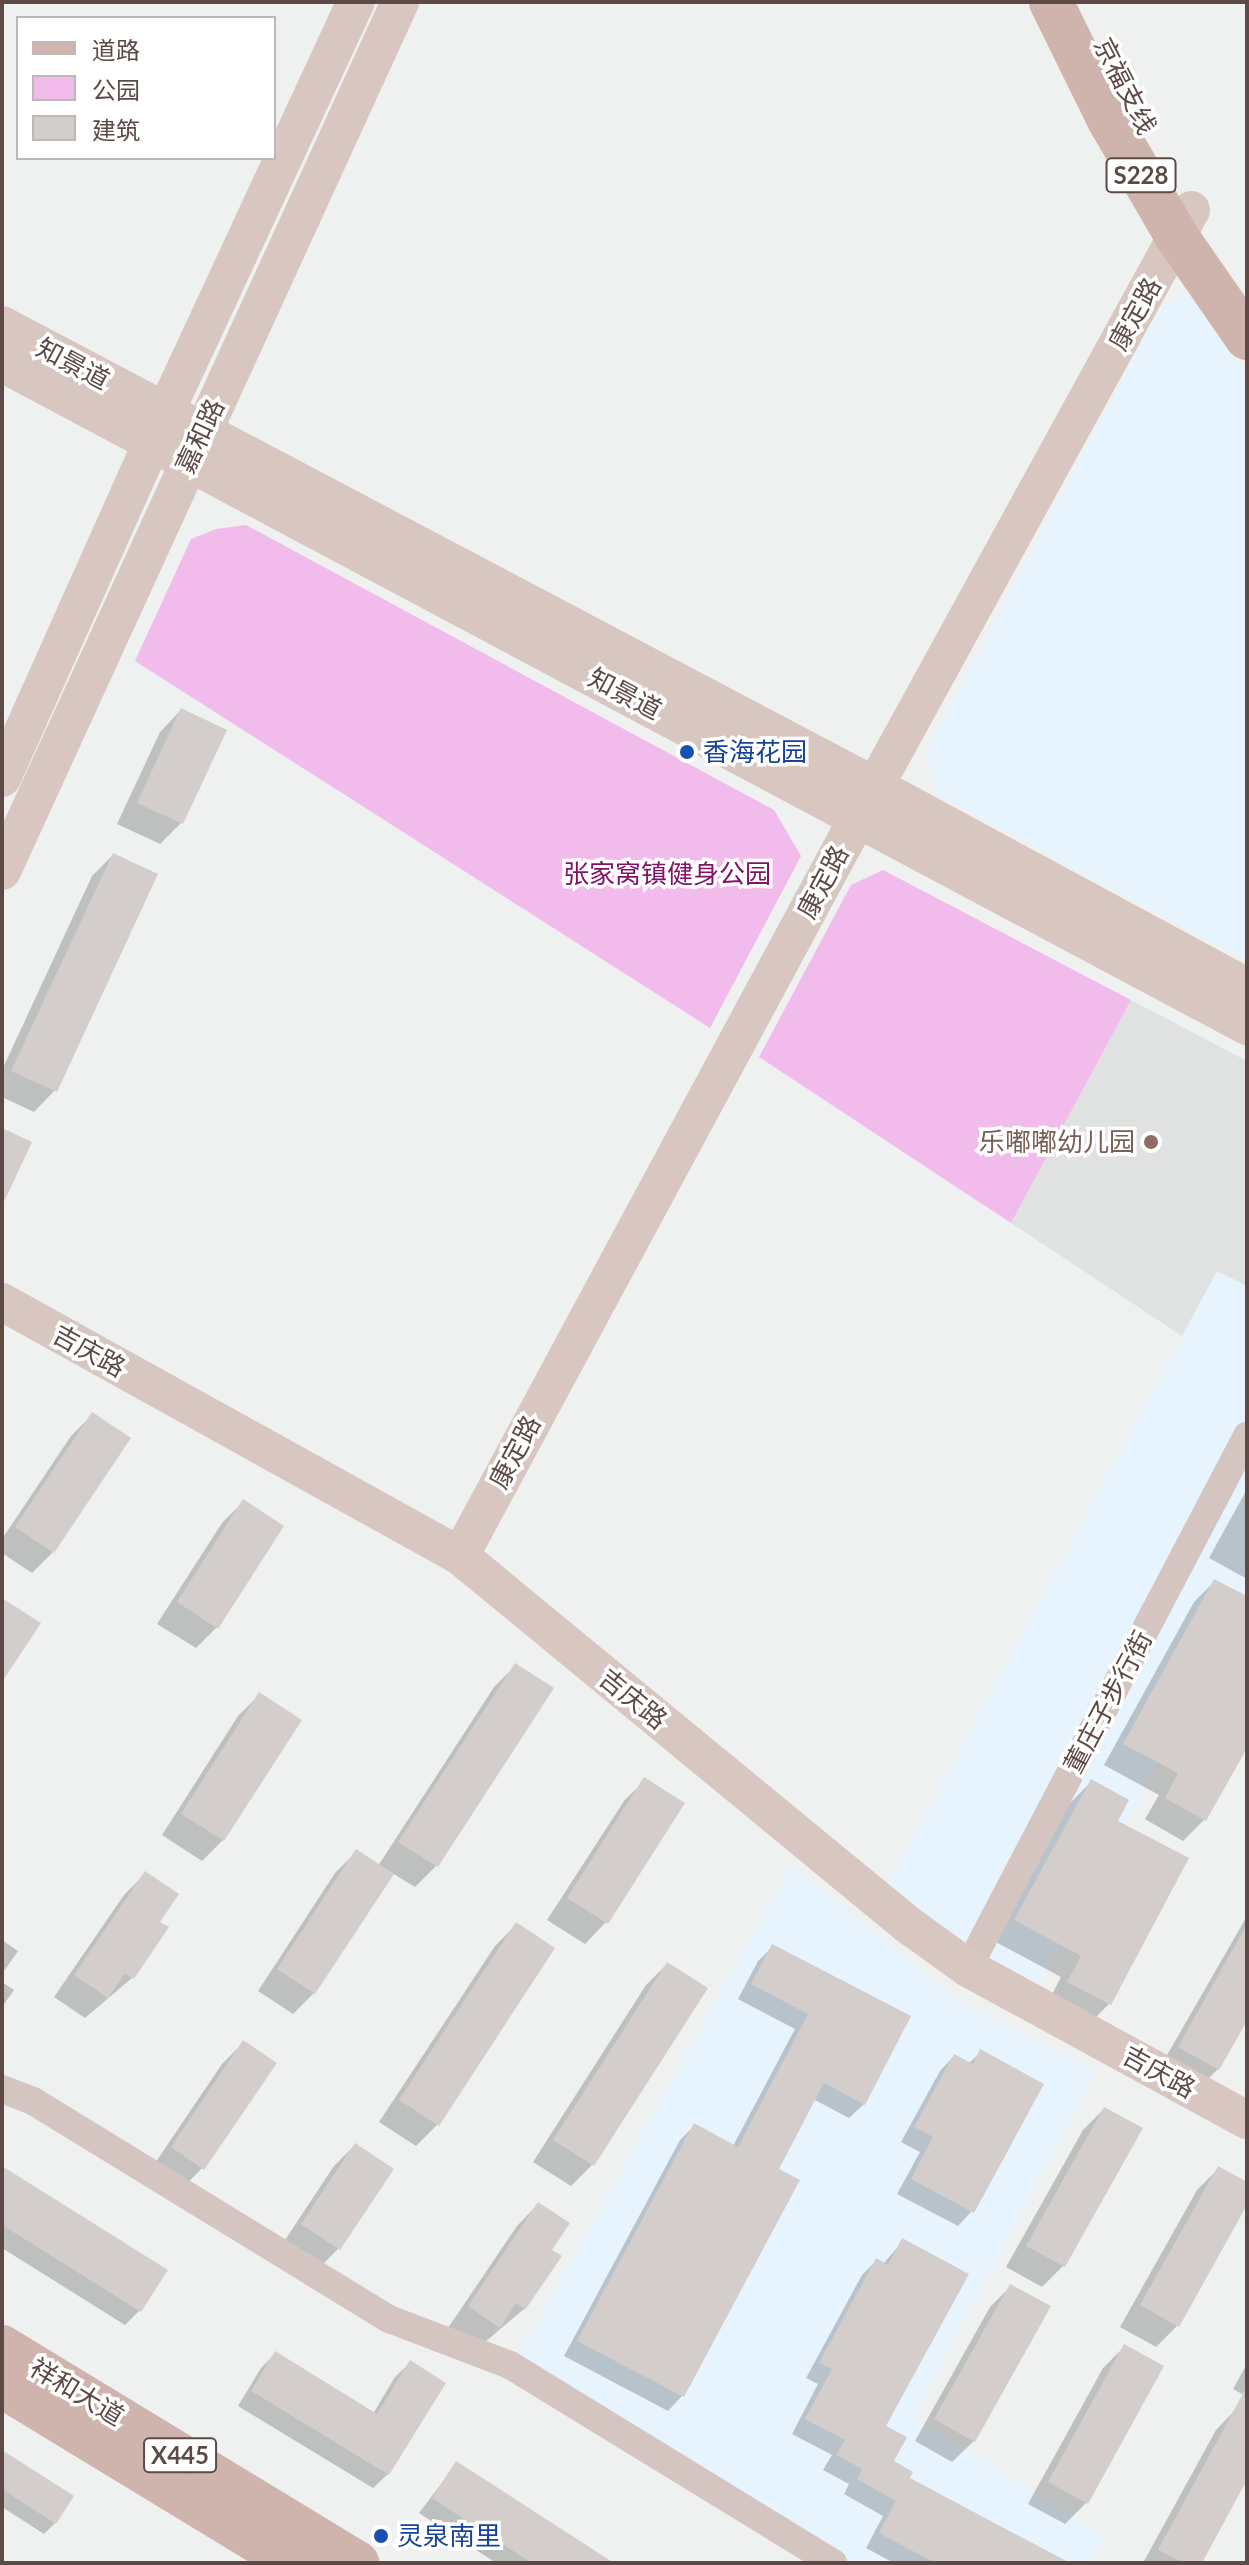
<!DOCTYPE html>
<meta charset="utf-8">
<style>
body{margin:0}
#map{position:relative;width:1249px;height:2565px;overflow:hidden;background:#eef1f0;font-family:Lato,"Noto Sans SC",sans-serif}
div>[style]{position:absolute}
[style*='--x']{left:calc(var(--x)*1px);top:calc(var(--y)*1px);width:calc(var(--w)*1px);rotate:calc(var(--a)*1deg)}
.commercial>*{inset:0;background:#e7f3fd}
.education>*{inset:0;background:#e0e2e1}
.green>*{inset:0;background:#f1bbeb}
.shadow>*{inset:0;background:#0003}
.building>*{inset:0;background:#d3cecb}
.street>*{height:28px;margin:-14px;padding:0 14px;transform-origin:14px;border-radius:14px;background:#d4c5c1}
.secondary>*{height:38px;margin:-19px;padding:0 19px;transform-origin:19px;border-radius:19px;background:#d8c6c0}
.primary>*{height:44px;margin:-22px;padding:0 22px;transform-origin:22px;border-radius:22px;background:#cfb4ad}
.dots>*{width:22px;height:22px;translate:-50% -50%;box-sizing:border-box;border:4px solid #fff;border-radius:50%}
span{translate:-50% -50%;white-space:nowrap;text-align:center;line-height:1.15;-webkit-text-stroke:7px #fff;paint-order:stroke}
.shield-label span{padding:2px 6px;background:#fff;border:2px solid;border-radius:6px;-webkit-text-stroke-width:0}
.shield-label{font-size:24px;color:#5d4a46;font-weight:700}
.street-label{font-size:26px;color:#5d4a46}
.transit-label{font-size:26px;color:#164399}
.left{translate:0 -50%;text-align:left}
.park-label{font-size:26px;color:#821369}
.education-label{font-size:26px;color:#785e54}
.right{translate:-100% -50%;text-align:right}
.frame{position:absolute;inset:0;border:4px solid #5d4a46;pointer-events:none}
.legend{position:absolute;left:16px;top:16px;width:260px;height:144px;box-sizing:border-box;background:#fff;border:2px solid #beb7b5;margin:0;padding:10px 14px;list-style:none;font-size:24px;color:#5d4a46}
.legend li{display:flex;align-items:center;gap:16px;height:40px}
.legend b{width:40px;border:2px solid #beb7b5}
</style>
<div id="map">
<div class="commercial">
<i style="clip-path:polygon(1187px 293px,1247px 375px,1247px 961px,938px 795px,926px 753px,1161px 305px)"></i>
<i style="clip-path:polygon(1217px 1271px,1247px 1286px,1247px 1595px,1036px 1990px,984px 1962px,888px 1883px)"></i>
<i style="clip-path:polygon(791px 1865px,962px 2003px,1095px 2073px,913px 2418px,1104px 2536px,1089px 2563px,854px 2563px,517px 2358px)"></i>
</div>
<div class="education">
<i style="clip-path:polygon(1131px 1000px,1247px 1061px,1247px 1286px,1217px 1271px,1182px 1336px,1011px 1223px)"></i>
</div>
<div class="green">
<i style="clip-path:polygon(246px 525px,774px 810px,801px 856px,710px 1028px,135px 661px,191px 539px,216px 529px)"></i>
<i style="clip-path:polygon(883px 870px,1131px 1000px,1011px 1223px,759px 1057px,851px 885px)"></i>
</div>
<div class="shadow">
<i style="clip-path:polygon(181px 710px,181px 823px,160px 844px,117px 824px,160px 732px)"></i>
<i style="clip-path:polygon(113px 855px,55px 1090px,34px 1112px,2px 1097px,2px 1070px,92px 876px)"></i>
<i style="clip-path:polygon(92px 1415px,53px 1552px,32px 1573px,2px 1553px,2px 1539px,71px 1436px)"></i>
<i style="clip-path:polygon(1247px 1489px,1247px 1579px,1209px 1558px)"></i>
<i style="clip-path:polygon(243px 1502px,217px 1627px,196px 1648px,157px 1624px,222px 1523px)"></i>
<i style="clip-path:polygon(1215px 1581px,1247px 1598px,1247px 1743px,1204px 1820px,1183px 1841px,1145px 1819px,1159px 1795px,1104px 1765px,1194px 1602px)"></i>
<i style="clip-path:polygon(515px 1666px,551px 1689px,436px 1866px,415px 1887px,392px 1873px,314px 1993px,293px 2014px,258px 1991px,335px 1873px,356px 1852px,378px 1866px,494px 1687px)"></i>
<i style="clip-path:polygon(259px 1695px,223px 1840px,202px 1861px,162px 1835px,238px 1716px)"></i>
<i style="clip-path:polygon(645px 1780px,606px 1922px,585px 1944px,547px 1920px,624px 1801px)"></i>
<i style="clip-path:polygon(1091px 1782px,1115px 1822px,1186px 1859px,1109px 2004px,1088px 2025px,1047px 2004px,1061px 1977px,994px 1941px,1070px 1803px)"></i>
<i style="clip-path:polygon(145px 1874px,157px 1922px,132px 1978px,85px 2018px,54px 1997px,124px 1895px)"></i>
<i style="clip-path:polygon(1247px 1916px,1247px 2017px,1218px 2069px,1197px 2090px,1159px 2069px)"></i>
<i style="clip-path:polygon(516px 1925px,553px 1949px,437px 2125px,416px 2146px,379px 2122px,495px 1946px)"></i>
<i style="clip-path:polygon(2px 1940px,18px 1951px,2px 1974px)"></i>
<i style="clip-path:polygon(773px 1946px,864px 2104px,849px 2118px,813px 2099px,777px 2170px,798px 2181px,682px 2396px,668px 2411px,564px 2356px,680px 2140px,694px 2126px,733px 2146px,795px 2029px,738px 1999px,758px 1961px)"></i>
<i style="clip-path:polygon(667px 1964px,705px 1988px,592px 2165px,571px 2186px,533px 2162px,646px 1985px)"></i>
<i style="clip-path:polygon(2px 1982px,14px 1990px,2px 2007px)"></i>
<i style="clip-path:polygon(243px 2043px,202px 2168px,181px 2190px,151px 2169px,222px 2064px)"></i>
<i style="clip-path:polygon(981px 2052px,972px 2211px,958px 2226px,897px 2194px,920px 2152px,901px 2142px,940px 2071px,954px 2056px,968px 2064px)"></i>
<i style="clip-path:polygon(1104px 2109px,1140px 2129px,1063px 2266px,1042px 2287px,1006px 2267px,1083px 2130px)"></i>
<i style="clip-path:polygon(355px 2145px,338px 2249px,317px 2270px,281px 2246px,334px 2166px)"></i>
<i style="clip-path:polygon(2px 2169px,165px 2270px,139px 2311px,125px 2325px,2px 2248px)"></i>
<i style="clip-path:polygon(1218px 2169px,1247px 2185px,1247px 2201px,1177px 2326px,1156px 2347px,1120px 2327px,1197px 2190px)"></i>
<i style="clip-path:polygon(538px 2204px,549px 2250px,524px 2309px,478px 2348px,448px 2328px,517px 2226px)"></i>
<i style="clip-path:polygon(903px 2241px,884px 2427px,891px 2462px,908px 2479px,1059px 2563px,894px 2563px,866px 2548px,883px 2516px,844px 2494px,849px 2484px,823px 2470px,832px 2455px,792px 2434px,818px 2384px,806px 2378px,862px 2275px,876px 2261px,883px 2264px)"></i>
<i style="clip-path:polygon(1011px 2286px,974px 2441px,952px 2462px,915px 2441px,990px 2307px)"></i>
<i style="clip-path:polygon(1124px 2347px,1086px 2503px,1065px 2524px,1028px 2504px,1103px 2368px)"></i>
<i style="clip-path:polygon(275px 2354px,373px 2414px,395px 2377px,410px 2363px,388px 2474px,373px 2488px,238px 2406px,261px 2368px)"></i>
<i style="clip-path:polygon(1247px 2364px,1247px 2397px,1233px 2389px)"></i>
<i style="clip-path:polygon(1237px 2408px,1247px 2414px,1247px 2476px,1200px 2563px,1143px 2563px,1216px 2430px)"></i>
<i style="clip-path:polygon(2px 2453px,55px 2523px,44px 2534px,2px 2507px)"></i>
<i style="clip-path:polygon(457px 2463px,610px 2563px,496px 2563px,419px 2513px)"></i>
</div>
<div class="building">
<i style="clip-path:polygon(181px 708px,227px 730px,183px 824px,137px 803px)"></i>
<i style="clip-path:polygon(113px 853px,158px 874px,57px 1092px,11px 1071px)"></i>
<i style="clip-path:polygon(2px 1128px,32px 1142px,2px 1206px)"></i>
<i style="clip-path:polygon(92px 1412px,131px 1438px,54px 1553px,15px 1527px)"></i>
<i style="clip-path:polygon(243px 1499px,284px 1526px,218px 1629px,177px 1602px)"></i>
<i style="clip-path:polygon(1214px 1579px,1247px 1596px,1247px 1748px,1206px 1821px,1165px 1798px,1178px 1773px,1123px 1744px)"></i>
<i style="clip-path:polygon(2px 1598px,41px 1623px,2px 1682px)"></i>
<i style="clip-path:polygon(515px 1663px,554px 1688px,438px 1867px,398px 1842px)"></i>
<i style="clip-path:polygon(259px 1692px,302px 1720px,224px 1841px,181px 1814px)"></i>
<i style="clip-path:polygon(644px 1777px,685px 1803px,608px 1924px,567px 1898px)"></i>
<i style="clip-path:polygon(1091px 1779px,1129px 1800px,1118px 1821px,1189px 1858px,1111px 2005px,1067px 1982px,1081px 1956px,1014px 1920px)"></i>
<i style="clip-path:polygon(356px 1849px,394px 1874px,315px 1994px,277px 1969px)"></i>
<i style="clip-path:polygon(145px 1871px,179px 1894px,160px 1922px,169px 1927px,134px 1979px,125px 1973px,108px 1998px,74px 1975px)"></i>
<i style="clip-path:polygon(516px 1922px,555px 1948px,439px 2126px,399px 2100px)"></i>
<i style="clip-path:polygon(1247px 1924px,1247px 2021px,1219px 2070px,1178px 2047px)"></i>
<i style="clip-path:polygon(772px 1944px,911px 2016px,865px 2105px,824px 2083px,779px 2169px,800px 2180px,684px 2397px,577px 2341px,694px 2123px,738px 2147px,808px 2014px,751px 1984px)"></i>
<i style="clip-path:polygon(667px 1962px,708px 1988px,594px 2166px,553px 2140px)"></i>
<i style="clip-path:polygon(243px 2040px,277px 2063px,204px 2170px,171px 2147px)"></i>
<i style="clip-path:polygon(980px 2049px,1044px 2084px,974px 2213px,911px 2179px,933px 2137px,914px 2127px,954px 2054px,973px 2064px)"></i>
<i style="clip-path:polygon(1104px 2107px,1143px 2128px,1065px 2267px,1026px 2246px)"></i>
<i style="clip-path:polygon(355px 2143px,394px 2169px,340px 2250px,301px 2224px)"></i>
<i style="clip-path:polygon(2px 2166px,168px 2270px,141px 2312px,2px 2225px)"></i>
<i style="clip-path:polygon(1218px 2166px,1247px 2182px,1247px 2205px,1179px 2327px,1140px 2305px)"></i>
<i style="clip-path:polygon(538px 2202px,570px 2223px,552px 2250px,562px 2256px,525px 2310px,516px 2303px,500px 2328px,468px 2306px)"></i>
<i style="clip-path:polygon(902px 2238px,969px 2274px,886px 2426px,907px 2437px,894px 2461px,913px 2472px,910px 2478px,1070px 2563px,935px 2563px,879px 2533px,896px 2501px,857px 2479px,862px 2469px,836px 2455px,845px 2440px,805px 2419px,832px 2369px,819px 2363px,876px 2258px,888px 2265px)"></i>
<i style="clip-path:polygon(1010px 2284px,1051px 2306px,975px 2442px,934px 2419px)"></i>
<i style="clip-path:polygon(1124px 2344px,1164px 2366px,1088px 2504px,1048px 2482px)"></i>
<i style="clip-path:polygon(275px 2351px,377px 2414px,410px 2360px,446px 2383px,389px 2475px,251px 2391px)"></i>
<i style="clip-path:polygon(1247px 2386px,1247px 2480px,1202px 2563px,1183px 2563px,1158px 2550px)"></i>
<i style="clip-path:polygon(2px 2450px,74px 2496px,56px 2524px,2px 2489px)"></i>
<i style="clip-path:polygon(456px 2461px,614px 2563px,532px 2563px,432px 2498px)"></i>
</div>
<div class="street">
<i style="--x:968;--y:1968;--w:601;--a:-62.33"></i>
<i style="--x:2;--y:2089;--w:33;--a:21"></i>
<i style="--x:33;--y:2101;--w:417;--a:31.5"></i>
<i style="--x:389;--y:2319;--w:129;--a:20.8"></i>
<i style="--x:510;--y:2365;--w:379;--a:31.5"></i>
</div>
<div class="secondary">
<i style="--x:2;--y:325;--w:987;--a:27.84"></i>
<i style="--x:875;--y:786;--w:423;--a:28.4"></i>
<i style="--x:2;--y:363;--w:1411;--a:28.04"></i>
<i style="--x:2;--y:778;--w:400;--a:-65.9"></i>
<i style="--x:165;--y:413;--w:453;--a:-65.1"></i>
<i style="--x:2;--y:871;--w:956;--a:-65.39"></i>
<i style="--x:2;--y:1302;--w:524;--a:29.01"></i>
<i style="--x:460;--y:1556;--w:579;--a:39.46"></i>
<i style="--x:907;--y:1924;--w:75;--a:35.8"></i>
<i style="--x:968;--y:1968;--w:318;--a:28.6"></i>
<i style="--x:460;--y:1556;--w:875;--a:-61.68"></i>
<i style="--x:875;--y:786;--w:657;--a:-61.25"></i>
</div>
<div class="primary">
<i style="--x:1051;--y:2;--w:131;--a:63.8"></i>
<i style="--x:1109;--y:120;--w:135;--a:59.8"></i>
<i style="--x:1177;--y:237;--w:123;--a:55.3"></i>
<i style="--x:2;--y:2347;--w:416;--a:31.3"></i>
<i style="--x:2;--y:2386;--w:341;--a:31.3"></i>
</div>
<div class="dots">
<i style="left:687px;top:752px;background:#1a4fb4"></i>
<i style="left:1151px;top:1142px;background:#8d6e63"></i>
<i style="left:381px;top:2536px;background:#1a4fb4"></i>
</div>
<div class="shield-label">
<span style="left:1141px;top:175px">S228</span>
<span style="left:180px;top:2455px">X445</span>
</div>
<div class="street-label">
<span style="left:1125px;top:86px;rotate:63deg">京福支线</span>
<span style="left:1135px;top:314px;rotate:-61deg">康定路</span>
<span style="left:73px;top:364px;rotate:28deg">知景道</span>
<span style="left:200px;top:436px;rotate:-65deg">嘉和路</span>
<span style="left:625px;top:694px;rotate:28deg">知景道</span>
<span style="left:823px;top:882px;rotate:-62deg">康定路</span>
<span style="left:89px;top:1351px;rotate:29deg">吉庆路</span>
<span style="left:515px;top:1452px;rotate:-62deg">康定路</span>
<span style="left:633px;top:1699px;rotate:39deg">吉庆路</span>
<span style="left:1108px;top:1702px;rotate:-62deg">董庄子步行街</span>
<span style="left:1159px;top:2072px;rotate:29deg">吉庆路</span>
<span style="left:77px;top:2392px;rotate:31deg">祥和大道</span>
</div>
<div class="transit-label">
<span class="left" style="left:703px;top:752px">香海花园</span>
<span class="left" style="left:397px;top:2536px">灵泉南里</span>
</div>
<div class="park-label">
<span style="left:667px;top:874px">张家窝镇健身公园</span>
</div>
<div class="education-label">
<span class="right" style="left:1135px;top:1142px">乐嘟嘟幼儿园</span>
</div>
<div class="frame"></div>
<ul class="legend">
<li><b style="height:10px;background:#cfb4ad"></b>道路</li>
<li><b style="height:22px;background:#f1bbeb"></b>公园</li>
<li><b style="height:22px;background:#d3cecb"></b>建筑</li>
</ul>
</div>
